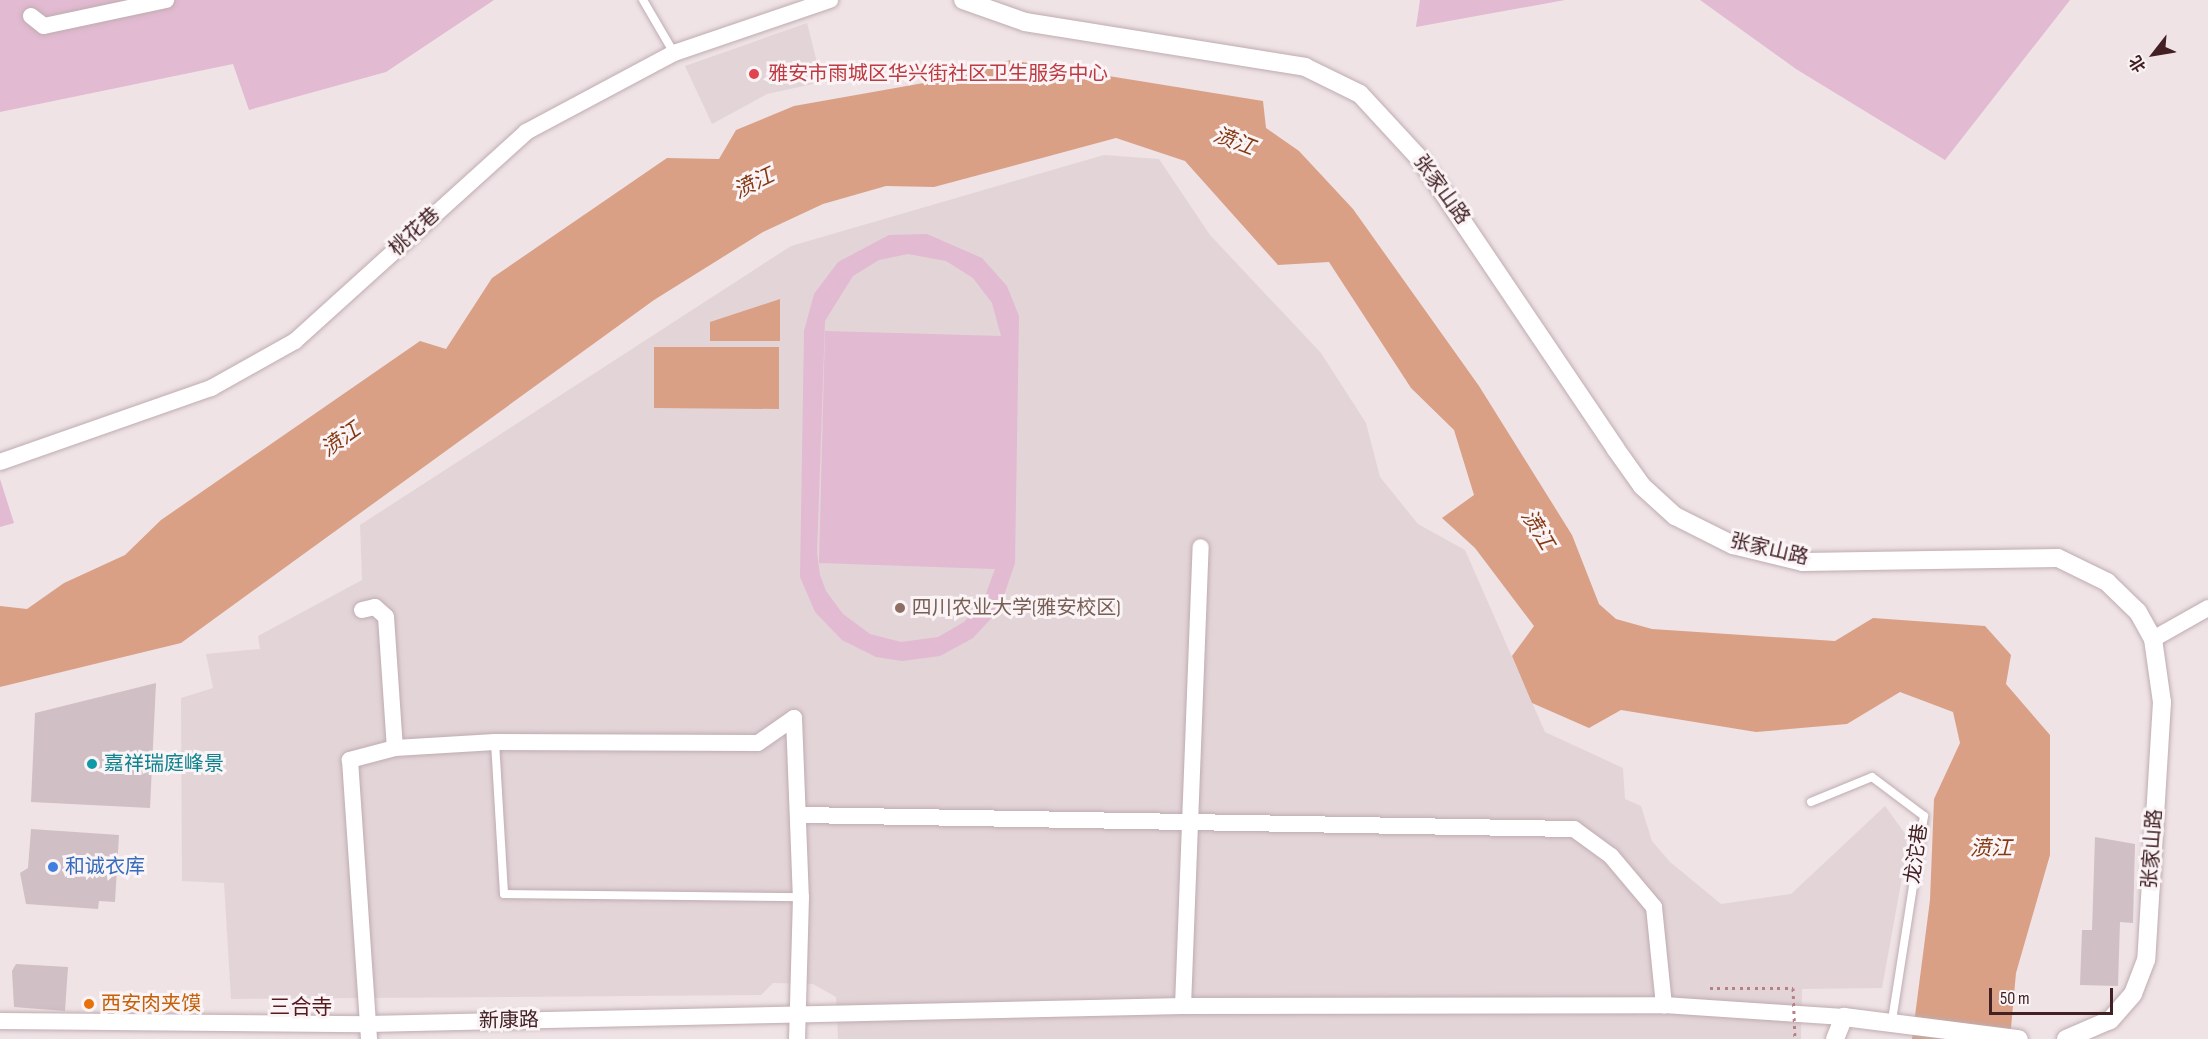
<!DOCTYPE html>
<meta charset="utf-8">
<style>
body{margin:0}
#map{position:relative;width:2208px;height:1039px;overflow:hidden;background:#efe3e6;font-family:"Sofia Sans Condensed","Noto Sans SC",sans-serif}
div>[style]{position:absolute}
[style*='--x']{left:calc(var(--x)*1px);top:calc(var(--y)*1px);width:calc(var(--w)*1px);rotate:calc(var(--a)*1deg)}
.built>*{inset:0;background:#e3d4d8}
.green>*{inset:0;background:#e2bad1}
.water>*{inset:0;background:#d9a086}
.building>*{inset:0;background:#d0bfc4}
.roads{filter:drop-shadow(0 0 2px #bfacb0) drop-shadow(0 0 2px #bfacb0)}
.lane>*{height:8px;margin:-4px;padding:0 4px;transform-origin:4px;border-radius:4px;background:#fff}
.street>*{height:16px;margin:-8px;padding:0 8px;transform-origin:8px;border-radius:8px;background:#fff}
.secondary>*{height:18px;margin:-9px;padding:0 9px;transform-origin:9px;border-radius:9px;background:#fff}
.path-bridge>*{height:3px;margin-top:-1.5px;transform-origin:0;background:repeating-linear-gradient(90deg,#b58088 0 3px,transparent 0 7.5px)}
.dots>*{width:16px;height:16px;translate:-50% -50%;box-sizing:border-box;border:3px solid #faf4f6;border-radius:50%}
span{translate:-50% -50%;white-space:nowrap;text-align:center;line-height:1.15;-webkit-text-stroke:6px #faf4f6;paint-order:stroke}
.health-label{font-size:20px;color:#be3a42}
.left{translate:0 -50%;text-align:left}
.street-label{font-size:20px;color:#422024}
.education-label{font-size:20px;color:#785e54}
.culture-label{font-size:20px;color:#0d838f}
.shop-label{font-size:20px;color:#366cbe}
.food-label{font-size:20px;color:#c56008}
.water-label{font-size:21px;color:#853913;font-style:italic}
.neighbourhood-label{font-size:21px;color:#571a1f}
.north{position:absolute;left:2124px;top:24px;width:60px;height:60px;-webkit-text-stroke:4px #faf4f6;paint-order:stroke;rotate:239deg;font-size:16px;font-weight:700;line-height:24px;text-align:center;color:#422024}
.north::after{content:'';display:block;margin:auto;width:21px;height:27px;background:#422024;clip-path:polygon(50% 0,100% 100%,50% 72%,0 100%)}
.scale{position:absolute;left:1989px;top:988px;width:124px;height:27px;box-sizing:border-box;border:3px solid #422024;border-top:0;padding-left:8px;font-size:18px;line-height:21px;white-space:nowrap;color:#422024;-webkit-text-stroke:4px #faf4f6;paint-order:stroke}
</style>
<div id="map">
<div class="built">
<i style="clip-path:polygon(807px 23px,822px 82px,767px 94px,712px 124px,685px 66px)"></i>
<i style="clip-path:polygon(1104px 155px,1159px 159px,1210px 235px,1321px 353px,1366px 423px,1380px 477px,1418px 524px,1465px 550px,1545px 732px,1623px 768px,1625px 799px,1641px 806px,1652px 841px,1670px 862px,1721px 904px,1791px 894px,1885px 806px,1909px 839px,1882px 988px,1802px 989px,1801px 1039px,838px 1039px,836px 997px,813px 984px,773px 983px,761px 995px,231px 999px,224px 883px,182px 881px,181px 698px,213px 688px,206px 654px,260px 649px,258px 636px,362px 580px,360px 525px,791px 246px)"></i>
</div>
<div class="green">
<i style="clip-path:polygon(0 0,494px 0,386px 72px,249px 110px,233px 64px,0 112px)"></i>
<i style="clip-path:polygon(1420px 0,1565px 0,1416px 27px)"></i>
<i style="clip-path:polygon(1700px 0,2070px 0,1945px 160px,1796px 69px)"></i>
<i style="clip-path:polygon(evenodd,927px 234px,982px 258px,1007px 286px,1019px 316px,1015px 563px,999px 610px,973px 638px,940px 656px,902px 661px,876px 657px,842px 640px,815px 612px,800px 577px,804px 331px,814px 294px,838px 262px,889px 235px,927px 234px,908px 254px,946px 261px,973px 278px,992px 303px,1001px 336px,825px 331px,819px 563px,995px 569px,984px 599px,964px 622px,938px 637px,901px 642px,870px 634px,843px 614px,826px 591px,820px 575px,817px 553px,825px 321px,853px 276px,879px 260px,908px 254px)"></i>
<i style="clip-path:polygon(0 479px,14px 523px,0 527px)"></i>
</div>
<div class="water">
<i style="clip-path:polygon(1010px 60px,1263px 101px,1266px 128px,1299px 151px,1353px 209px,1479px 386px,1572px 535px,1599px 604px,1616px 619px,1652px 629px,1835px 641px,1873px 618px,1985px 626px,2011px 655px,2006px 684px,2050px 735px,2050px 855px,2016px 973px,2010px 1039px,1912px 1039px,1930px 900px,1934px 799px,1960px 743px,1953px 712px,1900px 692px,1847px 724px,1756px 732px,1621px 710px,1589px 728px,1532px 703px,1512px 656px,1534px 626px,1475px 548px,1442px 518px,1474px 495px,1454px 430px,1411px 388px,1329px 262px,1278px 265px,1185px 161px,1116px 138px,934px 187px,886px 186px,823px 204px,763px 232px,654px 300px,181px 643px,0 687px,0 606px,27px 609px,64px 583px,125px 555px,161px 520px,420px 341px,446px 349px,492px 278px,667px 158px,719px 159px,736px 130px,794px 106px,963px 76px)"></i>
<i style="clip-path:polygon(780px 299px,780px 341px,710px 341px,710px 322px)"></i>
<i style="clip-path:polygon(654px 347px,779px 347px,779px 409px,654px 408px)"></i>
</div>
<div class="building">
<i style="clip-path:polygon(156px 683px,150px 808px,31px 802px,35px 713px)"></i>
<i style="clip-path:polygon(31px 829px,119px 835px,115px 902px,99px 901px,98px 909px,26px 904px,20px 873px,28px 868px)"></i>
<i style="clip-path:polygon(2095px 837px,2135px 844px,2133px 923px,2120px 922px,2118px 986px,2080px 985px,2082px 930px,2092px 930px)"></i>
<i style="clip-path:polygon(16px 964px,68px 967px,65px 1011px,14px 1007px,12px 971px)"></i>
</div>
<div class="roads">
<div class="lane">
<i style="--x:643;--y:0;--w:61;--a:59.7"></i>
<i style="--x:495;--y:742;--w:152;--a:86.6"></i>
<i style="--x:504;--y:894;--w:297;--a:0.6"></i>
<i style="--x:1811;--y:802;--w:66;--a:-22.3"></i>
<i style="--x:1872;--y:777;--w:65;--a:36.9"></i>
<i style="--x:1924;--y:816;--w:207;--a:98.9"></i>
</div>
<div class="street">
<i style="--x:31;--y:16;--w:16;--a:38"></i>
<i style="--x:44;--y:26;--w:125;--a:-12"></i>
<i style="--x:0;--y:462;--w:224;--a:-19.3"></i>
<i style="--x:211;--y:388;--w:96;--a:-29.2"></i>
<i style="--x:295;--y:341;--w:312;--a:-42.1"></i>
<i style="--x:526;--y:132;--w:168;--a:-28.1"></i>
<i style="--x:674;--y:53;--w:165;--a:-18.8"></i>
<i style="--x:362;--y:610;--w:13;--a:-13"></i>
<i style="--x:375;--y:607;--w:15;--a:42"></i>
<i style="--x:386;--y:617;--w:131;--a:86.1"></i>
<i style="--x:395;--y:748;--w:47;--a:165.1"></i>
<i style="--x:350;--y:760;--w:280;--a:86.1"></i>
<i style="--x:2153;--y:639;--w:63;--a:-29.4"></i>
<i style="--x:395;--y:748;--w:100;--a:-3.4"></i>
<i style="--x:495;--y:742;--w:263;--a:0.2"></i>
<i style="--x:758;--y:743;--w:44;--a:-34.8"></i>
<i style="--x:794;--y:718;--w:179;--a:87.8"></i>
<i style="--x:801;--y:897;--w:142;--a:91.6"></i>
<i style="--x:801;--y:815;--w:773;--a:1.04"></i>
<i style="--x:1574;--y:829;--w:46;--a:36.1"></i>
<i style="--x:1611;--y:856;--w:67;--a:49.9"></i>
<i style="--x:1654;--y:907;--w:99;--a:84.2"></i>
<i style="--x:1183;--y:1006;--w:459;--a:-87.8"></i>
<i style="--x:0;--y:1021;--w:368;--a:0.5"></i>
<i style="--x:368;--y:1024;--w:815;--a:-1.27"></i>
<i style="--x:1183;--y:1006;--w:481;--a:-0.1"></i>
<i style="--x:1664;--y:1005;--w:180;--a:3.8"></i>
</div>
<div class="secondary">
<i style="--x:963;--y:0;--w:66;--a:19.5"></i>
<i style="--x:1025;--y:22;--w:284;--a:9.1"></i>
<i style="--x:1305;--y:67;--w:61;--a:26.1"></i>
<i style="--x:1360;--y:94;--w:90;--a:47.3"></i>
<i style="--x:1421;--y:160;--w:347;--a:56"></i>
<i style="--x:1615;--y:448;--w:47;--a:54.6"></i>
<i style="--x:1642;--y:486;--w:45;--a:42.3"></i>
<i style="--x:1675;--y:516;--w:65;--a:26.6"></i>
<i style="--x:1733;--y:545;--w:72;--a:13.7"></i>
<i style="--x:1803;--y:562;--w:255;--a:-0.9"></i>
<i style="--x:2058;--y:558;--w:55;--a:26.1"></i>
<i style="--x:2107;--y:582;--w:43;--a:44.1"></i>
<i style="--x:2138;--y:612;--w:31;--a:61"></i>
<i style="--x:2153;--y:639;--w:64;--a:81.9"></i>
<i style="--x:2162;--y:702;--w:258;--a:93.5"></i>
<i style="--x:2146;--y:960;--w:36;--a:111"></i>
<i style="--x:2133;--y:994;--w:35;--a:131"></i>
<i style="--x:2110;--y:1020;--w:48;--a:156.6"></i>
<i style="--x:1844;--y:1017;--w:176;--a:7.2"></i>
<i style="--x:1835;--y:1039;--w:24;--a:-68"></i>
</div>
</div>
<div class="path-bridge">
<i style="--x:1710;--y:988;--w:83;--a:0"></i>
<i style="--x:1793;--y:988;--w:51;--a:87.8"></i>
</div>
<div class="dots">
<i style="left:754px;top:74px;background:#e0444e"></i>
<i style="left:900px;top:608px;background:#8d6e63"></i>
<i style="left:92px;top:764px;background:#0f9aa8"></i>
<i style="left:53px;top:867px;background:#3f7fe0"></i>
<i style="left:89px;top:1004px;background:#e8710a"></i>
</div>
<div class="health-label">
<span class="left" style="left:768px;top:74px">雅安市雨城区华兴街社区卫生服务中心</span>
</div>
<div class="street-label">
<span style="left:1441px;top:190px;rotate:54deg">张家山路</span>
<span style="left:415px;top:232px;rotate:-42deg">桃花巷</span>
<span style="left:1769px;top:550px;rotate:13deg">张家山路</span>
<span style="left:2153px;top:849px;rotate:-86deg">张家山路</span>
<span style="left:1917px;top:854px;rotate:-82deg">龙沱巷</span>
<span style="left:509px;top:1021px;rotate:-1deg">新康路</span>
</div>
<div class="education-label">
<span class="left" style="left:912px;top:608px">四川农业大学(雅安校区)</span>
</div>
<div class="culture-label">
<span class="left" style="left:104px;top:764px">嘉祥瑞庭峰景</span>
</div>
<div class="shop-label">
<span class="left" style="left:65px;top:867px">和诚衣库</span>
</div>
<div class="food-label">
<span class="left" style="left:101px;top:1004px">西安肉夹馍</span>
</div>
<div class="water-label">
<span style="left:1234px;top:142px;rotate:21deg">𣸣江</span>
<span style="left:754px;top:184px;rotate:-26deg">𣸣江</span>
<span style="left:341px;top:440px;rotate:-35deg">𣸣江</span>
<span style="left:1537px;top:530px;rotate:59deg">𣸣江</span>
<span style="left:1991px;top:849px">𣸣江</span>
</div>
<div class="neighbourhood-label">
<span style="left:301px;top:1008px">三合寺</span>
</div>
<div class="north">北</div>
<div class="scale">50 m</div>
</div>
